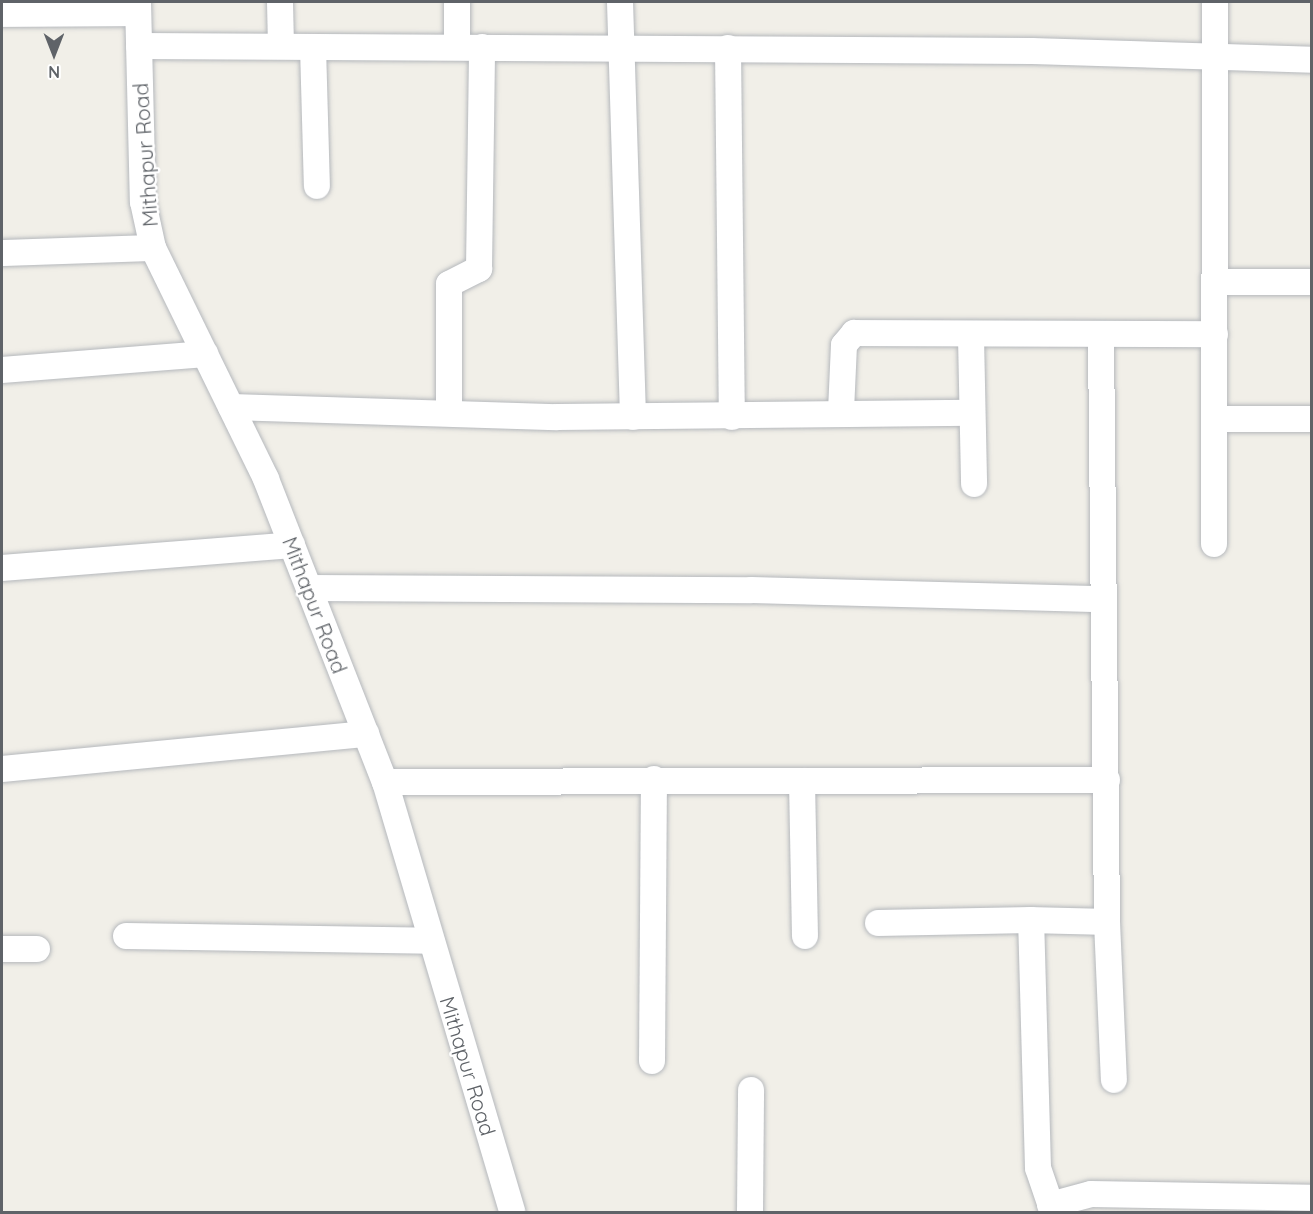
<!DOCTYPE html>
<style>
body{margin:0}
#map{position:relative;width:1313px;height:1214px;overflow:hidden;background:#f1efe8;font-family:Quicksand,sans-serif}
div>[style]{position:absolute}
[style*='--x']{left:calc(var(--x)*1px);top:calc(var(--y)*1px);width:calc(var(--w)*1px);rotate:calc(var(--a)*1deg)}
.roads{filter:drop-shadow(0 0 2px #b5b8bc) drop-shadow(0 0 2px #b5b8bc)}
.minor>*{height:26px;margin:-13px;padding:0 13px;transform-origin:13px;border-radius:13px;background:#fff}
span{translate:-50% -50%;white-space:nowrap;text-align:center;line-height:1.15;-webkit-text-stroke:5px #fff;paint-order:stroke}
.street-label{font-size:21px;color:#5f6368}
.frame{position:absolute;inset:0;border:3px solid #5f6368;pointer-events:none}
.north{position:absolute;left:24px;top:24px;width:60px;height:60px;-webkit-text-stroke:4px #fff;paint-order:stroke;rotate:180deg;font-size:16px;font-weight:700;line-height:24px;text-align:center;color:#5f6368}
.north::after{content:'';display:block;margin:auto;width:21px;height:27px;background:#5f6368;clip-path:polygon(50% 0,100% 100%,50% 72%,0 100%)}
</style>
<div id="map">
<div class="roads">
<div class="minor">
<i style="--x:138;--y:2;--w:200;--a:88.6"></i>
<i style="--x:143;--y:202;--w:47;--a:77.7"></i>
<i style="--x:153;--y:248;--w:257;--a:63.9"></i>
<i style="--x:266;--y:479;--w:326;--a:68.6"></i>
<i style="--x:385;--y:782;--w:448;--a:73.5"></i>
<i style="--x:280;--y:2;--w:44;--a:88.7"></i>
<i style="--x:457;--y:2;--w:45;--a:90"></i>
<i style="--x:620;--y:2;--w:415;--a:88.2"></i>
<i style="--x:2;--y:14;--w:136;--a:-0.4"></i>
<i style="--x:139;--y:46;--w:893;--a:0.32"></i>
<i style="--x:1032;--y:51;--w:280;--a:1.8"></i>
<i style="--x:313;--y:47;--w:139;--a:88.4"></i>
<i style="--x:728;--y:48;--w:369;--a:89.4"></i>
<i style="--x:2;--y:253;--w:151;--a:-1.9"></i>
<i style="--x:1215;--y:282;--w:97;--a:0"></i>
<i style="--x:971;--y:337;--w:147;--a:88.8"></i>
<i style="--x:2;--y:370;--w:204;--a:-4.5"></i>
<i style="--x:231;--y:407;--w:326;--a:1.8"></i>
<i style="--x:557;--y:417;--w:415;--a:-0.6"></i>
<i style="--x:841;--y:411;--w:66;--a:-87.4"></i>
<i style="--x:844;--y:345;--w:16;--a:-50"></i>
<i style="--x:854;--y:333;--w:361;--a:0.2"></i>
<i style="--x:449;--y:413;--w:129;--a:-90"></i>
<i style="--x:449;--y:284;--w:34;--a:-27"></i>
<i style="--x:479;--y:269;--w:222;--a:-89.2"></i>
<i style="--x:1215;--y:419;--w:97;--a:0"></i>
<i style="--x:1214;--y:544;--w:542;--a:-89.89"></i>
<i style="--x:2;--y:568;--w:291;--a:-4.5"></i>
<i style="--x:309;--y:588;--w:442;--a:0.3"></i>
<i style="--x:751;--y:590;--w:352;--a:1.5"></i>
<i style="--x:2;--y:769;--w:366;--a:-5.5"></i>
<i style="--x:802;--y:781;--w:155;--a:88.9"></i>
<i style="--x:385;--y:782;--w:722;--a:-0.16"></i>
<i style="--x:1107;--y:922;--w:158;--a:87.5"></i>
<i style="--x:878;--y:923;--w:153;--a:-1.1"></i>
<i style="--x:126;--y:936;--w:305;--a:0.9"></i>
<i style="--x:2;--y:949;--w:35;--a:0"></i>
<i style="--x:652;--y:1061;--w:282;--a:-89.6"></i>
<i style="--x:1050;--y:1205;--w:42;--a:-15"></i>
<i style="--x:1091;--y:1194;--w:221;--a:1"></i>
<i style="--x:750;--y:1212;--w:122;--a:-89.5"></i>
<i style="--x:1053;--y:1212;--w:46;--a:-108.8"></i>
<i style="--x:1038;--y:1168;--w:248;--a:-91.6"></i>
<i style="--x:1031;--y:920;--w:76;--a:1.5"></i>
<i style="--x:1107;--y:922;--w:584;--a:-90.59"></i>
</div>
</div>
<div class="street-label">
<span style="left:145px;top:155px;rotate:-94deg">Mithapur Road</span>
<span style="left:315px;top:605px;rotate:69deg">Mithapur Road</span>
<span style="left:468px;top:1066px;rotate:73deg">Mithapur Road</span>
</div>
<div class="frame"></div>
<div class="north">N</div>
</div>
